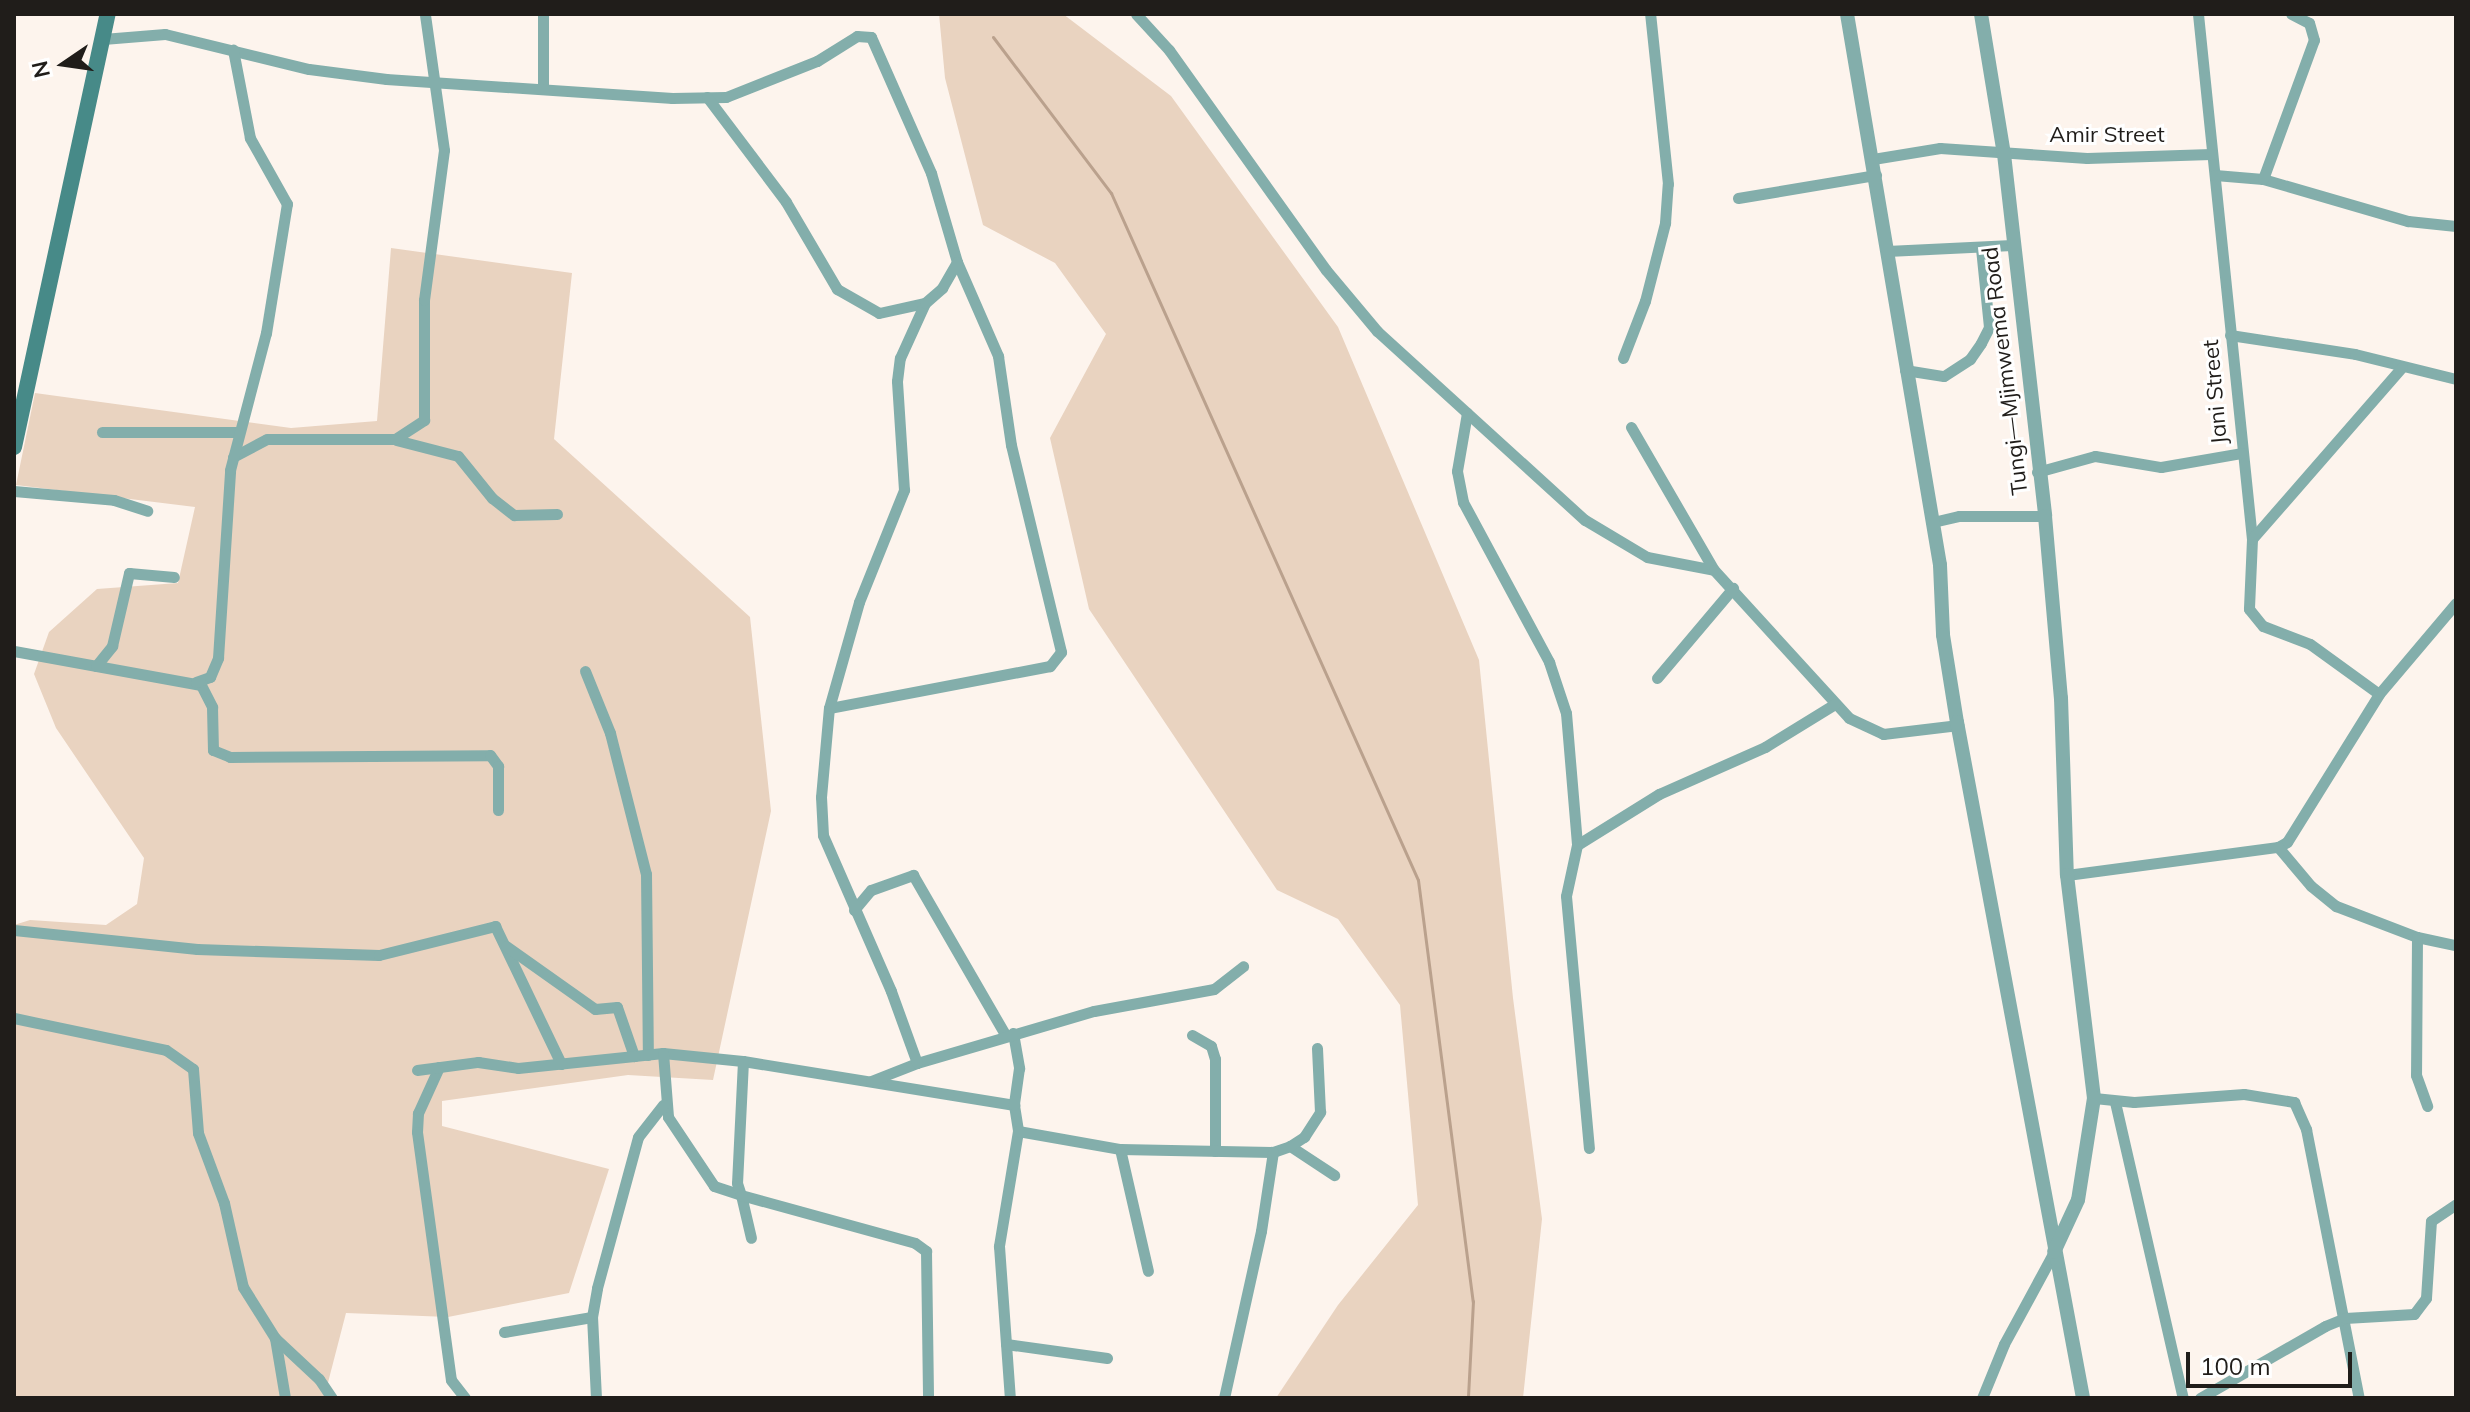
<!DOCTYPE html>
<meta charset="utf-8">
<style>
body{margin:0}
#map{position:relative;width:2470px;height:1412px;overflow:hidden;background:#fdf4ed;font-family:Mulish,sans-serif}
div>[style]{position:absolute}
[style*='--x']{left:calc(var(--x)*1px);top:calc(var(--y)*1px);width:calc(var(--w)*1px);rotate:calc(var(--a)*1deg)}
.green>*{inset:0;background:#e9d3c0}
.stream>*{height:3px;margin:-1.5px;padding:0 1.5px;transform-origin:1.5px;border-radius:1.5px;background:#baa18d}
.minor>*{height:11px;margin:-5.5px;padding:0 5.5px;transform-origin:5.5px;border-radius:5.5px;background:#83aeab}
.tertiary>*{height:14px;margin:-7px;padding:0 7px;transform-origin:7px;border-radius:7px;background:#83aeab}
.secondary>*{height:16px;margin:-8px;padding:0 8px;transform-origin:8px;border-radius:8px;background:#478a88}
span{translate:-50% -50%;white-space:nowrap;text-align:center;line-height:1.15;-webkit-text-stroke:6px #fff;paint-order:stroke}
.street-label{font-size:22px;color:#201d1a}
.frame{position:absolute;inset:0;border:16px solid #201d1a;pointer-events:none}
.north{position:absolute;left:24px;top:24px;width:80px;height:80px;-webkit-text-stroke:6px #fff;paint-order:stroke;rotate:257deg;font-size:22px;font-weight:700;line-height:32px;text-align:center;color:#201d1a}
.north::after{content:'';display:block;margin:auto;width:28px;height:36px;background:#201d1a;clip-path:polygon(50% 0,100% 100%,50% 72%,0 100%)}
.scale{position:absolute;left:2186px;top:1352px;width:166px;height:36px;box-sizing:border-box;border:4px solid #201d1a;border-top:0;padding-left:10px;font-size:24px;line-height:28px;white-space:nowrap;color:#201d1a;-webkit-text-stroke:6px #fff;paint-order:stroke}
</style>
<div id="map">
<div class="green">
<i style="clip-path:polygon(939px 14px,1063px 14px,1171px 96px,1338px 327px,1479px 660px,1513px 998px,1542px 1219px,1523px 1398px,1276px 1398px,1338px 1305px,1418px 1205px,1400px 1005px,1338px 919px,1277px 890px,1089px 609px,1050px 438px,1106px 334px,1055px 263px,983px 225px,945px 78px)"></i>
<i style="clip-path:polygon(391px 248px,572px 273px,554px 439px,750px 617px,771px 811px,713px 1080px,628px 1075px,442px 1101px,442px 1126px,609px 1169px,569px 1293px,448px 1317px,346px 1313px,324px 1398px,14px 1398px,14px 925px,30px 920px,106px 925px,137px 904px,144px 858px,56px 728px,34px 674px,49px 632px,97px 589px,178px 583px,195px 507px,16px 485px,35px 393px,291px 428px,377px 421px)"></i>
</div>
<div class="stream">
<i style="--x:993;--y:37;--w:196;--a:52.9"></i>
<i style="--x:1111;--y:193;--w:752;--a:65.92"></i>
<i style="--x:1418;--y:880;--w:425;--a:82.6"></i>
<i style="--x:1473;--y:1301;--w:97;--a:93"></i>
</div>
<div class="minor">
<i style="--x:543;--y:14;--w:75;--a:90"></i>
<i style="--x:1136;--y:14;--w:49;--a:47.5"></i>
<i style="--x:1169;--y:50;--w:270;--a:54.5"></i>
<i style="--x:1326;--y:270;--w:80;--a:50.1"></i>
<i style="--x:1377;--y:331;--w:281;--a:42.3"></i>
<i style="--x:1585;--y:520;--w:72;--a:30.8"></i>
<i style="--x:1647;--y:557;--w:68;--a:11"></i>
<i style="--x:2198;--y:14;--w:528;--a:84.13"></i>
<i style="--x:2252;--y:539;--w:70;--a:92.5"></i>
<i style="--x:2249;--y:609;--w:22;--a:51"></i>
<i style="--x:2263;--y:626;--w:50;--a:21"></i>
<i style="--x:2310;--y:644;--w:85;--a:35.9"></i>
<i style="--x:103;--y:39;--w:62;--a:-4.6"></i>
<i style="--x:165;--y:34;--w:148;--a:13.7"></i>
<i style="--x:309;--y:69;--w:78;--a:7.4"></i>
<i style="--x:386;--y:79;--w:287;--a:3.8"></i>
<i style="--x:672;--y:98;--w:54;--a:-1.1"></i>
<i style="--x:726;--y:97;--w:98;--a:-21.6"></i>
<i style="--x:817;--y:61;--w:47;--a:-32"></i>
<i style="--x:857;--y:36;--w:14;--a:4"></i>
<i style="--x:871;--y:37;--w:149;--a:66.2"></i>
<i style="--x:931;--y:173;--w:93;--a:73.7"></i>
<i style="--x:957;--y:262;--w:103;--a:66.4"></i>
<i style="--x:998;--y:356;--w:90;--a:81.7"></i>
<i style="--x:1011;--y:445;--w:213;--a:76.4"></i>
<i style="--x:1061;--y:652;--w:18;--a:128"></i>
<i style="--x:1050;--y:666;--w:225;--a:169.2"></i>
<i style="--x:707;--y:97;--w:131;--a:53"></i>
<i style="--x:786;--y:202;--w:101;--a:59.6"></i>
<i style="--x:837;--y:289;--w:48;--a:29.7"></i>
<i style="--x:879;--y:313;--w:47;--a:-12.3"></i>
<i style="--x:1873;--y:159;--w:68;--a:-9.3"></i>
<i style="--x:1940;--y:148;--w:147;--a:3.9"></i>
<i style="--x:2087;--y:158;--w:124;--a:-1.8"></i>
<i style="--x:2215;--y:175;--w:48;--a:4.8"></i>
<i style="--x:2263;--y:179;--w:151;--a:16.2"></i>
<i style="--x:2408;--y:221;--w:48;--a:5.9"></i>
<i style="--x:2263;--y:179;--w:148;--a:-69.9"></i>
<i style="--x:2314;--y:40;--w:18;--a:-106"></i>
<i style="--x:2309;--y:23;--w:20;--a:-153"></i>
<i style="--x:1738;--y:198;--w:140;--a:-9.5"></i>
<i style="--x:1887;--y:251;--w:125;--a:-2.7"></i>
<i style="--x:2230;--y:335;--w:126;--a:8.6"></i>
<i style="--x:2355;--y:354;--w:104;--a:13.9"></i>
<i style="--x:1623;--y:358;--w:61;--a:-68.9"></i>
<i style="--x:1645;--y:301;--w:81;--a:-75.6"></i>
<i style="--x:1665;--y:223;--w:39;--a:-86"></i>
<i style="--x:1668;--y:184;--w:171;--a:-96"></i>
<i style="--x:1905;--y:370;--w:39;--a:9"></i>
<i style="--x:1944;--y:376;--w:31;--a:-33"></i>
<i style="--x:1970;--y:359;--w:19;--a:-55"></i>
<i style="--x:1981;--y:343;--w:18;--a:-63"></i>
<i style="--x:1989;--y:327;--w:79;--a:-95.8"></i>
<i style="--x:1467;--y:413;--w:59;--a:99.8"></i>
<i style="--x:1457;--y:471;--w:32;--a:79"></i>
<i style="--x:1463;--y:502;--w:182;--a:61.7"></i>
<i style="--x:1549;--y:662;--w:54;--a:71.6"></i>
<i style="--x:1566;--y:713;--w:132;--a:85.2"></i>
<i style="--x:1577;--y:845;--w:52;--a:102.2"></i>
<i style="--x:1566;--y:896;--w:253;--a:84.8"></i>
<i style="--x:1631;--y:427;--w:165;--a:59.9"></i>
<i style="--x:1714;--y:570;--w:200;--a:47.6"></i>
<i style="--x:1849;--y:718;--w:38;--a:25"></i>
<i style="--x:1883;--y:734;--w:76;--a:-6.8"></i>
<i style="--x:102;--y:432;--w:137;--a:0"></i>
<i style="--x:396;--y:440;--w:64;--a:14.5"></i>
<i style="--x:458;--y:456;--w:54;--a:51"></i>
<i style="--x:492;--y:498;--w:28;--a:38"></i>
<i style="--x:514;--y:515;--w:43;--a:-1.3"></i>
<i style="--x:233;--y:457;--w:38;--a:-28"></i>
<i style="--x:267;--y:439;--w:128;--a:0"></i>
<i style="--x:395;--y:439;--w:35;--a:-33"></i>
<i style="--x:424;--y:420;--w:120;--a:-90"></i>
<i style="--x:424;--y:300;--w:151;--a:-82.4"></i>
<i style="--x:444;--y:150;--w:137;--a:-98"></i>
<i style="--x:2037;--y:472;--w:60;--a:-15.4"></i>
<i style="--x:2095;--y:456;--w:67;--a:9.5"></i>
<i style="--x:2161;--y:467;--w:81;--a:-9.9"></i>
<i style="--x:14;--y:491;--w:100;--a:5.1"></i>
<i style="--x:114;--y:500;--w:35;--a:18"></i>
<i style="--x:1933;--y:522;--w:27;--a:-13"></i>
<i style="--x:1959;--y:516;--w:86;--a:0"></i>
<i style="--x:2252;--y:539;--w:228;--a:-48.9"></i>
<i style="--x:14;--y:651;--w:190;--a:10.3"></i>
<i style="--x:201;--y:685;--w:25;--a:63"></i>
<i style="--x:212;--y:707;--w:43;--a:88.7"></i>
<i style="--x:213;--y:750;--w:18;--a:22"></i>
<i style="--x:230;--y:757;--w:260;--a:-0.4"></i>
<i style="--x:490;--y:755;--w:14;--a:54"></i>
<i style="--x:498;--y:766;--w:44;--a:90"></i>
<i style="--x:96;--y:666;--w:26;--a:-51"></i>
<i style="--x:112;--y:646;--w:75;--a:-76.9"></i>
<i style="--x:129;--y:573;--w:45;--a:5.1"></i>
<i style="--x:585;--y:671;--w:67;--a:68"></i>
<i style="--x:610;--y:733;--w:146;--a:75.7"></i>
<i style="--x:646;--y:874;--w:181;--a:89.4"></i>
<i style="--x:1657;--y:678;--w:118;--a:-49.8"></i>
<i style="--x:196;--y:682;--w:15;--a:-20"></i>
<i style="--x:210;--y:677;--w:21;--a:-67"></i>
<i style="--x:218;--y:658;--w:188;--a:-86.3"></i>
<i style="--x:230;--y:470;--w:142;--a:-75.3"></i>
<i style="--x:266;--y:333;--w:131;--a:-80.8"></i>
<i style="--x:287;--y:204;--w:76;--a:-119.3"></i>
<i style="--x:250;--y:138;--w:90;--a:-100.9"></i>
<i style="--x:1577;--y:845;--w:97;--a:-31.9"></i>
<i style="--x:1659;--y:794;--w:116;--a:-23.9"></i>
<i style="--x:1765;--y:747;--w:82;--a:-31.6"></i>
<i style="--x:2278;--y:847;--w:10;--a:-29"></i>
<i style="--x:2287;--y:842;--w:174;--a:-58.1"></i>
<i style="--x:2379;--y:694;--w:119;--a:-49.8"></i>
<i style="--x:2067;--y:875;--w:213;--a:-7.6"></i>
<i style="--x:2278;--y:847;--w:51;--a:49.8"></i>
<i style="--x:2311;--y:886;--w:32;--a:39"></i>
<i style="--x:2336;--y:906;--w:87;--a:20.9"></i>
<i style="--x:2417;--y:937;--w:40;--a:12"></i>
<i style="--x:854;--y:910;--w:26;--a:-50"></i>
<i style="--x:871;--y:890;--w:45;--a:-19.7"></i>
<i style="--x:913;--y:875;--w:186;--a:60"></i>
<i style="--x:14;--y:930;--w:184;--a:5.9"></i>
<i style="--x:197;--y:949;--w:182;--a:1.9"></i>
<i style="--x:379;--y:955;--w:120;--a:-14"></i>
<i style="--x:495;--y:926;--w:153;--a:64.4"></i>
<i style="--x:2417;--y:937;--w:138;--a:90.4"></i>
<i style="--x:2416;--y:1075;--w:33;--a:70"></i>
<i style="--x:506;--y:946;--w:109;--a:35.3"></i>
<i style="--x:595;--y:1009;--w:22;--a:-5"></i>
<i style="--x:617;--y:1007;--w:52;--a:70.9"></i>
<i style="--x:634;--y:1056;--w:29;--a:-6"></i>
<i style="--x:663;--y:1053;--w:80;--a:5.7"></i>
<i style="--x:743;--y:1061;--w:275;--a:9.2"></i>
<i style="--x:1014;--y:1105;--w:26;--a:81"></i>
<i style="--x:1018;--y:1131;--w:117;--a:99.4"></i>
<i style="--x:999;--y:1246;--w:152;--a:85.9"></i>
<i style="--x:14;--y:1018;--w:155;--a:11.9"></i>
<i style="--x:166;--y:1050;--w:33;--a:35"></i>
<i style="--x:193;--y:1069;--w:64;--a:85.5"></i>
<i style="--x:198;--y:1133;--w:75;--a:69.6"></i>
<i style="--x:224;--y:1203;--w:86;--a:77.3"></i>
<i style="--x:243;--y:1287;--w:60;--a:57.9"></i>
<i style="--x:275;--y:1338;--w:61;--a:80.5"></i>
<i style="--x:1013;--y:1033;--w:36;--a:80"></i>
<i style="--x:1019;--y:1068;--w:37;--a:98"></i>
<i style="--x:1192;--y:1035;--w:22;--a:30"></i>
<i style="--x:1211;--y:1046;--w:14;--a:73"></i>
<i style="--x:1215;--y:1059;--w:92;--a:90"></i>
<i style="--x:663;--y:1053;--w:64;--a:85.5"></i>
<i style="--x:668;--y:1117;--w:83;--a:56.3"></i>
<i style="--x:714;--y:1186;--w:28;--a:18"></i>
<i style="--x:741;--y:1195;--w:44;--a:76.9"></i>
<i style="--x:743;--y:1061;--w:122;--a:92.8"></i>
<i style="--x:737;--y:1183;--w:13;--a:72"></i>
<i style="--x:741;--y:1195;--w:180;--a:15.4"></i>
<i style="--x:915;--y:1243;--w:14;--a:36"></i>
<i style="--x:926;--y:1251;--w:147;--a:89.2"></i>
<i style="--x:917;--y:1063;--w:184;--a:-16.4"></i>
<i style="--x:1094;--y:1011;--w:122;--a:-10.4"></i>
<i style="--x:1214;--y:989;--w:37;--a:-38"></i>
<i style="--x:439;--y:1067;--w:51;--a:114.5"></i>
<i style="--x:418;--y:1113;--w:19;--a:93"></i>
<i style="--x:417;--y:1132;--w:250;--a:82.2"></i>
<i style="--x:451;--y:1380;--w:23;--a:52"></i>
<i style="--x:417;--y:1070;--w:62;--a:-7.5"></i>
<i style="--x:478;--y:1062;--w:40;--a:8.5"></i>
<i style="--x:518;--y:1068;--w:117;--a:-5.9"></i>
<i style="--x:871;--y:1081;--w:49;--a:-21.4"></i>
<i style="--x:917;--y:1063;--w:77;--a:-109.9"></i>
<i style="--x:891;--y:991;--w:170;--a:-113.6"></i>
<i style="--x:823;--y:835;--w:38;--a:-93"></i>
<i style="--x:821;--y:797;--w:89;--a:-84.9"></i>
<i style="--x:829;--y:708;--w:110;--a:-74.2"></i>
<i style="--x:859;--y:602;--w:121;--a:-68.1"></i>
<i style="--x:904;--y:490;--w:109;--a:-93.7"></i>
<i style="--x:897;--y:381;--w:23;--a:-83"></i>
<i style="--x:900;--y:358;--w:60;--a:-65.6"></i>
<i style="--x:925;--y:303;--w:23;--a:-41"></i>
<i style="--x:942;--y:288;--w:30;--a:-60"></i>
<i style="--x:2094;--y:1098;--w:40;--a:5.7"></i>
<i style="--x:2134;--y:1102;--w:110;--a:-4.2"></i>
<i style="--x:2244;--y:1094;--w:51;--a:9.1"></i>
<i style="--x:2294;--y:1102;--w:30;--a:66"></i>
<i style="--x:2306;--y:1129;--w:274;--a:78.9"></i>
<i style="--x:2115;--y:1102;--w:304;--a:77.1"></i>
<i style="--x:1018;--y:1131;--w:104;--a:10"></i>
<i style="--x:1120;--y:1149;--w:125;--a:77.1"></i>
<i style="--x:1290;--y:1146;--w:53;--a:33.4"></i>
<i style="--x:1120;--y:1149;--w:153;--a:1.1"></i>
<i style="--x:1273;--y:1152;--w:18;--a:-19"></i>
<i style="--x:1290;--y:1146;--w:17;--a:-33"></i>
<i style="--x:1304;--y:1137;--w:30;--a:-57"></i>
<i style="--x:1320;--y:1112;--w:64;--a:-92.7"></i>
<i style="--x:504;--y:1332;--w:89;--a:-9.7"></i>
<i style="--x:275;--y:1338;--w:60;--a:43"></i>
<i style="--x:319;--y:1379;--w:23;--a:56"></i>
<i style="--x:1006;--y:1344;--w:102;--a:7.9"></i>
<i style="--x:596;--y:1398;--w:81;--a:-92.8"></i>
<i style="--x:592;--y:1317;--w:29;--a:-80"></i>
<i style="--x:597;--y:1288;--w:156;--a:-74.8"></i>
<i style="--x:638;--y:1137;--w:41;--a:-52"></i>
<i style="--x:1224;--y:1398;--w:171;--a:-77.5"></i>
<i style="--x:1261;--y:1231;--w:80;--a:-81.4"></i>
<i style="--x:1982;--y:1398;--w:58;--a:-67.8"></i>
<i style="--x:2004;--y:1344;--w:105;--a:-61.5"></i>
<i style="--x:2200;--y:1398;--w:144;--a:-29.9"></i>
<i style="--x:2325;--y:1326;--w:22;--a:-22"></i>
<i style="--x:2345;--y:1318;--w:69;--a:-3.3"></i>
<i style="--x:2414;--y:1314;--w:20;--a:-53"></i>
<i style="--x:2426;--y:1298;--w:77;--a:-86.3"></i>
<i style="--x:2431;--y:1221;--w:30;--a:-34"></i>
</div>
<div class="tertiary">
<i style="--x:1847;--y:14;--w:559;--a:80.42"></i>
<i style="--x:1940;--y:565;--w:70;--a:87.5"></i>
<i style="--x:1943;--y:635;--w:88;--a:80.9"></i>
<i style="--x:1957;--y:722;--w:688;--a:79.44"></i>
<i style="--x:1981;--y:14;--w:142;--a:80.7"></i>
<i style="--x:2004;--y:154;--w:364;--a:83.5"></i>
<i style="--x:2045;--y:516;--w:183;--a:85"></i>
<i style="--x:2061;--y:698;--w:177;--a:88.1"></i>
<i style="--x:2067;--y:875;--w:225;--a:83.1"></i>
<i style="--x:2094;--y:1098;--w:103;--a:98.9"></i>
<i style="--x:2078;--y:1200;--w:57;--a:114.8"></i>
</div>
<div class="secondary">
<i style="--x:14;--y:447;--w:443;--a:-77.8"></i>
</div>
<div class="street-label">
<span style="left:2107px;top:135px">Amir Street</span>
<span style="left:2005px;top:371px;rotate:-97deg">Tungi—Mjimwema Road</span>
<span style="left:2215px;top:392px;rotate:-95deg">Jani Street</span>
</div>
<div class="frame"></div>
<div class="north">N</div>
<div class="scale">100 m</div>
</div>
